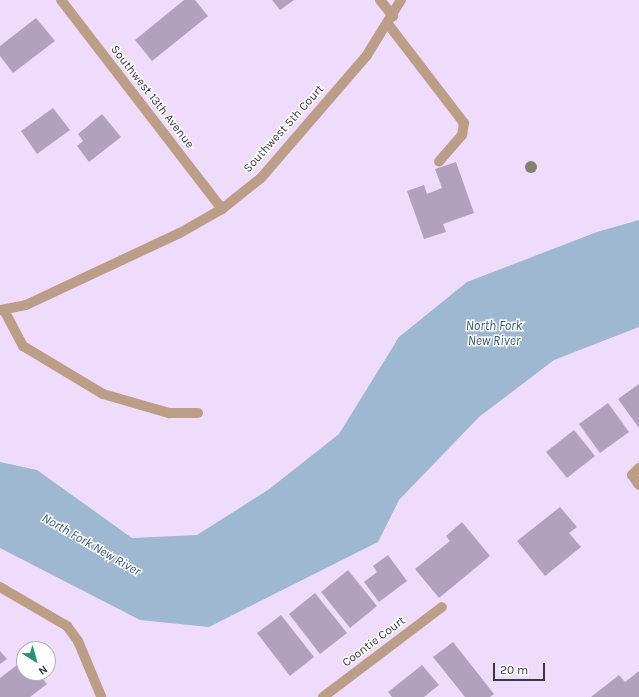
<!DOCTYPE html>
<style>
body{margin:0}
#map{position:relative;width:639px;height:697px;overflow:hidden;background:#efdcfc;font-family:Karla,sans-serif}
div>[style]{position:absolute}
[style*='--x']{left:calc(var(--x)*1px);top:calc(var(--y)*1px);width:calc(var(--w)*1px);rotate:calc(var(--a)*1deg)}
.water>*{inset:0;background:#9fb8d1}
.building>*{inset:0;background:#b2a1be}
.minor>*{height:10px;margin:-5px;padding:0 5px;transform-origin:5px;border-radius:5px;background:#bc9e88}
.trees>*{width:12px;height:12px;margin:-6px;border-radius:50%;background:#828172}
span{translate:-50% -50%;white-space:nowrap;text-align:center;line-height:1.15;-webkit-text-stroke:3px #fff;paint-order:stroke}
.street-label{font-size:12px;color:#3d3643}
.water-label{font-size:13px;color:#32587d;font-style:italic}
.north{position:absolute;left:16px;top:641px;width:40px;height:40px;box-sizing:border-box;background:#fff;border:1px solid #b1afb4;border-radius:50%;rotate:143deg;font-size:11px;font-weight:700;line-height:16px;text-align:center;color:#3d3643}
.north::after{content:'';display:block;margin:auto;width:14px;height:18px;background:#289270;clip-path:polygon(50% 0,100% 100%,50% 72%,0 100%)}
.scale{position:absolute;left:493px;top:663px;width:52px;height:18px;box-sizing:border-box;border:2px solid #3d3643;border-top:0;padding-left:5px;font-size:12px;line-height:14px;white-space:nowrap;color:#3d3643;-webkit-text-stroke:3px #fff;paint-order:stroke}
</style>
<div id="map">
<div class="water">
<i style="clip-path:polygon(639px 220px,639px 327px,554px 360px,479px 417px,399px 500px,378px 542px,209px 627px,140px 620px,0 548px,0 462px,37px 470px,132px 538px,197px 535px,268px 490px,339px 434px,399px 337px,467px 282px,597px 232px)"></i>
</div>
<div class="building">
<i style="clip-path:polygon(184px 0,195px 0,208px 16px,152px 61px,135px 40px)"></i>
<i style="clip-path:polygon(272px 0,294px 0,280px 10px)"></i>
<i style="clip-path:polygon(36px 18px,55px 41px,13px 73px,0 56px,0 46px)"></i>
<i style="clip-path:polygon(53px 108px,70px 130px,37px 154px,21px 131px)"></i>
<i style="clip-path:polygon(102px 114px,121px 137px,89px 162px,77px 146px,83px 141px,78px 134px)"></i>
<i style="clip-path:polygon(456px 162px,474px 213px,443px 224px,446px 232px,424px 239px,407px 191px,424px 185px,427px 194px,442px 188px,435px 169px)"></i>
<i style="clip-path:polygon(639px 384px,639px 428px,618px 399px)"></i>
<i style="clip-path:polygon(608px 403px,629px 432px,600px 453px,579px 424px)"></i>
<i style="clip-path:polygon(574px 430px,595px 456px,567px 478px,546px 452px)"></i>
<i style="clip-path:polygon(560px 507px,577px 527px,569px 533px,581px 547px,545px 576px,517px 541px)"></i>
<i style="clip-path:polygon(462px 522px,490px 556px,439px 598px,415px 569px,450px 541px,446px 536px)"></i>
<i style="clip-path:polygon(388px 555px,407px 581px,379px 602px,364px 582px,377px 572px,373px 566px)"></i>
<i style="clip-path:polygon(348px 570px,377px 606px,350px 628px,321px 592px)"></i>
<i style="clip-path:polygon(315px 593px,347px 633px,320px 654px,289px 614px)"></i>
<i style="clip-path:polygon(281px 615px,314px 657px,290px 676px,257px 633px)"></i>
<i style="clip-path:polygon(453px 642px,494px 694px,490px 697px,465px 697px,433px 657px)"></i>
<i style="clip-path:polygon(0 651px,7px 659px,0 664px)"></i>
<i style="clip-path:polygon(17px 665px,26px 677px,31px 673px,38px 673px,47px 684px,30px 697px,0 697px,0 678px)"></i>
<i style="clip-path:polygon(422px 665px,439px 685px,424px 697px,392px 697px,388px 692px)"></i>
<i style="clip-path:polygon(639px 671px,639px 697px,591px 697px,619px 675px,625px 682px)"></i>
</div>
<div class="minor">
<i style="--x:61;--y:0;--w:264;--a:52.4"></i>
<i style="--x:380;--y:0;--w:21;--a:51"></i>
<i style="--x:388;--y:24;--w:125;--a:52.5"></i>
<i style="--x:464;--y:123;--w:12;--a:99"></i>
<i style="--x:462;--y:135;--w:35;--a:131"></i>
<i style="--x:0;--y:310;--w:26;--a:-11"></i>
<i style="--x:26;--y:305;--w:170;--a:-25.1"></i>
<i style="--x:180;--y:233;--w:48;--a:-29.7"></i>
<i style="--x:222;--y:209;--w:50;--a:-38.5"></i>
<i style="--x:261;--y:178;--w:162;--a:-49.2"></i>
<i style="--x:367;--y:55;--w:65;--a:-58.3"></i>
<i style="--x:4;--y:310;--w:41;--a:62.2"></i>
<i style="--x:23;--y:346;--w:93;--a:31"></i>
<i style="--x:103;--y:394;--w:69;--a:16.1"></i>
<i style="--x:169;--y:413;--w:29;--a:0"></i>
<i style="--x:639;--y:468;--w:10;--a:135"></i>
<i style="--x:632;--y:475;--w:12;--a:55"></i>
<i style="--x:0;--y:587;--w:78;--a:30.2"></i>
<i style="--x:67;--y:626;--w:19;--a:54"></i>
<i style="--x:78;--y:641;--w:60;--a:67.3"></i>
<i style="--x:323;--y:697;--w:149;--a:-37.1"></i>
</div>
<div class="trees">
<i style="left:531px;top:167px"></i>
</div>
<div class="street-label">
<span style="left:152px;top:97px;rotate:52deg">Southwest 13th Avenue</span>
<span style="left:284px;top:129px;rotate:-48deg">Southwest 5th Court</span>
<span style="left:374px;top:642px;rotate:-37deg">Coontie Court</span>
</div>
<div class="water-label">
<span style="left:494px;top:334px">North Fork<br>New River</span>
<span style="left:91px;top:545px;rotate:30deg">North Fork New River</span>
</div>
<div class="north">N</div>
<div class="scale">20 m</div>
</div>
